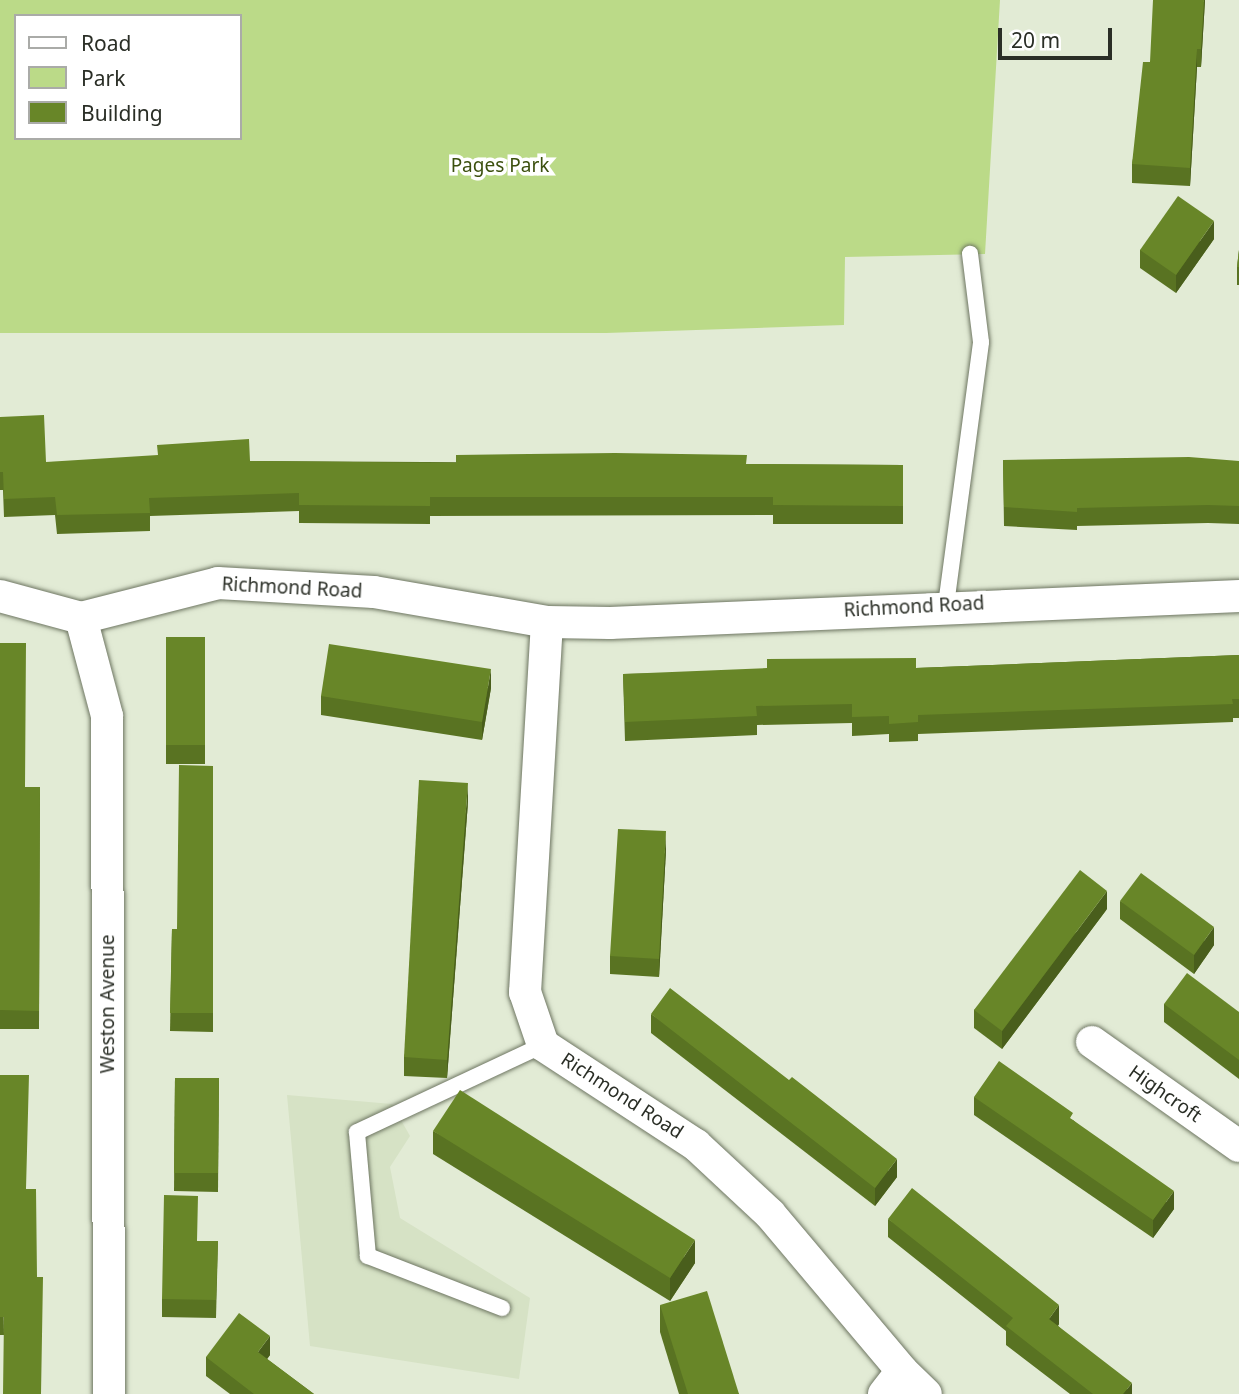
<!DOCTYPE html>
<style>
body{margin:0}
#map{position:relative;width:1239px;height:1394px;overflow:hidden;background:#e2ebd5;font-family:"Noto Sans",sans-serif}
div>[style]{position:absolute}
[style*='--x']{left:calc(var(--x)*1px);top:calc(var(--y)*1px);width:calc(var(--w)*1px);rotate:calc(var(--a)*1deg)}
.built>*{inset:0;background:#d6e2c5}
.green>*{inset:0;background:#bbda88}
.roads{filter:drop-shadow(0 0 2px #6e7662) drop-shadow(0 0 2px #6e7662)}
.lane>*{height:16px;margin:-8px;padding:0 8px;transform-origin:8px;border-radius:8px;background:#fff}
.street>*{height:32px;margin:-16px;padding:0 16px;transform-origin:16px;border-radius:16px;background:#fff}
.wall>*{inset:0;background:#597322}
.shaded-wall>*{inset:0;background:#495e1c}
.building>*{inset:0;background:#688628}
span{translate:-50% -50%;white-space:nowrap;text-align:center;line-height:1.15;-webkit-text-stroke:7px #fff;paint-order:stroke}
.park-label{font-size:19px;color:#3c500e}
.street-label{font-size:19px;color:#2a2e26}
.legend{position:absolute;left:14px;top:14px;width:228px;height:126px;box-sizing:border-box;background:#fff;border:2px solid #aaaba8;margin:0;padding:9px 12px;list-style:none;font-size:21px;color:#2a2e26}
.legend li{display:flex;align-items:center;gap:14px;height:35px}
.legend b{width:35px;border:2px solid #aaaba8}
.scale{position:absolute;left:998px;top:28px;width:114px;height:32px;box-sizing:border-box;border:4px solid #2a2e26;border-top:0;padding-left:9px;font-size:21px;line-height:24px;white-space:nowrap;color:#2a2e26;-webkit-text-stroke:5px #fff;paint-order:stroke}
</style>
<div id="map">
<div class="built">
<i style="clip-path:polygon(287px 1095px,392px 1104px,410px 1136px,390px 1167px,400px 1218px,530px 1298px,519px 1379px,310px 1346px)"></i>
</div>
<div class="green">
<i style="clip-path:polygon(evenodd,0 0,1000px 0,985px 254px,845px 257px,844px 325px,606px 333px,0 333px,0 0,16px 16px,240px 16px,240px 138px,16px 138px,16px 16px)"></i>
</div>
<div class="roads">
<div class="lane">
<i style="--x:946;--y:605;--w:265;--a:-82.4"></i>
<i style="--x:981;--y:342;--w:89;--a:-97.1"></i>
<i style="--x:502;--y:1308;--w:144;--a:-158.8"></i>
<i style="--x:368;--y:1256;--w:124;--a:-95.1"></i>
<i style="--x:357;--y:1132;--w:205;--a:-25.1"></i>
</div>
<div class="street">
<i style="--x:0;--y:596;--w:84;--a:15.2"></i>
<i style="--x:81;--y:618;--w:141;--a:-14.3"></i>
<i style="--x:218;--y:583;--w:156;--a:3.3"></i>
<i style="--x:374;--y:592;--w:176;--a:9.8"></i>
<i style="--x:547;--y:622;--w:63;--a:0.9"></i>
<i style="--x:610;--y:623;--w:630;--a:-2.46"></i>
<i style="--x:81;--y:618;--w:101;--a:75.1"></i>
<i style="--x:107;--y:716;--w:678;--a:89.83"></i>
<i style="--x:547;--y:622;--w:371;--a:93.4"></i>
<i style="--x:525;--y:992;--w:56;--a:71.2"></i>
<i style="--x:543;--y:1045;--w:183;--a:33.2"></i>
<i style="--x:696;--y:1145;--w:101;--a:43"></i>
<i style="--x:770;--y:1214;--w:205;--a:49.9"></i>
<i style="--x:902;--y:1371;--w:33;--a:44"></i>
<i style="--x:1092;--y:1042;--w:180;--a:35.3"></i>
<i style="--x:884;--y:1394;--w:29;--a:-52"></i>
</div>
</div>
<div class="wall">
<i style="clip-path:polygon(1205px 0,1201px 67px,1197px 67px,1190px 186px,1132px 183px,1132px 164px,1150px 62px)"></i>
<i style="clip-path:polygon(1214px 239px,1176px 293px,1140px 268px,1140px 250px)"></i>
<i style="clip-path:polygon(1239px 250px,1239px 285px,1237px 285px,1237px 267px)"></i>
<i style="clip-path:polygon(0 417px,46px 462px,250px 461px,903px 465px,903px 524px,773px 524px,773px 515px,430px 516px,430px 524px,299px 523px,299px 511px,150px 516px,150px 531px,57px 534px,55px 515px,4px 517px,3px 490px,0 490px)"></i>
<i style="clip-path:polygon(1003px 460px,1239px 461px,1239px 524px,1208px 523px,1077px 526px,1077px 530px,1004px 526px)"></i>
<i style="clip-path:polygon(166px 637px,205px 637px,205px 764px,166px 764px)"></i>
<i style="clip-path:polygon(0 643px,25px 787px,40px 787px,39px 1029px,0 1029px)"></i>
<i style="clip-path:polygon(1239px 655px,1239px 718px,1233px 718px,1233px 722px,918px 734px,918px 741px,889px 742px,889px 734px,852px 736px,852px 723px,757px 725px,757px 735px,625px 741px,623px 674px,916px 668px)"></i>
<i style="clip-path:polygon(491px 688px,482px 740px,321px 715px,321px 696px)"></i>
<i style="clip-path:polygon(468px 802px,447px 1078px,404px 1076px,404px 1057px)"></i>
<i style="clip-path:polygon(666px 850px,659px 977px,610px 974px,610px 956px)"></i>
<i style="clip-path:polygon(1120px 901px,1214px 945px,1194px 974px,1120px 919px)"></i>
<i style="clip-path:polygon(1107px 909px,1002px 1049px,974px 1028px,974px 1010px)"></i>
<i style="clip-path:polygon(172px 929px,177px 929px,213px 1013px,213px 1032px,170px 1031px)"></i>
<i style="clip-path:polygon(1164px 1004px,1239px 1012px,1239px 1079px,1164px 1022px)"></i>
<i style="clip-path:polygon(651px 1014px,897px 1177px,875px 1206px,651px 1033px)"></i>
<i style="clip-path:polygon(0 1075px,4px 1335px,0 1335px)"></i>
<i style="clip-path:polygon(175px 1078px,219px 1078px,218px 1192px,174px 1191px)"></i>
<i style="clip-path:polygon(974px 1097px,1073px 1120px,1174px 1209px,1153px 1238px,974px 1115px)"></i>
<i style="clip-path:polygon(433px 1131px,695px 1263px,670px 1301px,433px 1154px)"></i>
<i style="clip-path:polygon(888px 1219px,1059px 1324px,1058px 1326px,1132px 1394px,1070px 1394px,1006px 1345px,1006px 1331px,888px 1237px)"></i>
<i style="clip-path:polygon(197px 1241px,218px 1241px,216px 1318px,162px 1317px,162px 1299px)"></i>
<i style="clip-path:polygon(660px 1305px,739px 1394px,679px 1394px,660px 1332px)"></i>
<i style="clip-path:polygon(270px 1355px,267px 1359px,314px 1394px,230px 1394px,206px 1376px,206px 1357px)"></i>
</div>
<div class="shaded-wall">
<i style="clip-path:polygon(1204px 0,1205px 0,1201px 67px,1201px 49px)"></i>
<i style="clip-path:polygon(1197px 49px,1197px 67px,1190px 186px,1190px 168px)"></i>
<i style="clip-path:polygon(1214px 221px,1214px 239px,1176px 293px,1176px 275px)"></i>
<i style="clip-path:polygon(491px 669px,491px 688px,482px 740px,482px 722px)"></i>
<i style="clip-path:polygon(468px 783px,468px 802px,447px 1078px,447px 1060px)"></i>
<i style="clip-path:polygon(666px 831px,666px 850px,659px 977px,659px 959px)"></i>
<i style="clip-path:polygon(1107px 891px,1107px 909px,1002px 1049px,1002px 1031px)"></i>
<i style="clip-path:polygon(1214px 927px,1214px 945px,1194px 974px,1194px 955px)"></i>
<i style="clip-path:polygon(897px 1159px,897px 1177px,875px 1206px,875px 1188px)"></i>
<i style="clip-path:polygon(1174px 1191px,1174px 1209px,1153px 1238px,1153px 1220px)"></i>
<i style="clip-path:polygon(695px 1240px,695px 1263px,670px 1301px,670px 1278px)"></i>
<i style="clip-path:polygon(1059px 1305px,1059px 1324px,1049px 1337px,1049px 1319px)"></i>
<i style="clip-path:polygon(270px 1336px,270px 1355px,258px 1371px,258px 1352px)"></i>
<i style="clip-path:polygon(1132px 1383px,1132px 1394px,1123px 1394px)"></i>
</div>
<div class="building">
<i style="clip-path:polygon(1153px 0,1204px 0,1201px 49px,1197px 49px,1190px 168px,1132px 164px,1143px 62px,1150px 62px)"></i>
<i style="clip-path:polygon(1178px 196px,1214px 221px,1176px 275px,1140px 250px)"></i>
<i style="clip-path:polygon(1239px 250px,1239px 267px,1237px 267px)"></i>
<i style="clip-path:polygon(44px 415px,46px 462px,158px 455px,157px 445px,249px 439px,250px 461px,456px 463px,456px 455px,615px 453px,747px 455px,746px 464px,903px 465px,903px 506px,773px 505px,773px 497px,430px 497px,430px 506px,299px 505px,299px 493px,149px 498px,150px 513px,57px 515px,55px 497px,4px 499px,3px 472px,0 472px,0 417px)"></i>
<i style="clip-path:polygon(1189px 457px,1239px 461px,1239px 506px,1208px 505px,1077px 508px,1077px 512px,1004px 507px,1003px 460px)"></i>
<i style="clip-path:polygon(166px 637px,205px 637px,205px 745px,166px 745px)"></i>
<i style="clip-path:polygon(0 643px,26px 643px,25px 787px,40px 787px,39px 1011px,0 1010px)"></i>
<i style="clip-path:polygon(329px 644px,491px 669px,482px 722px,321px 696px)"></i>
<i style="clip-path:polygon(1239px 655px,1239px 699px,1232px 699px,1233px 704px,918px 715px,918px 722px,889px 724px,889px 716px,852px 717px,852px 704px,756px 706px,757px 716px,625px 722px,623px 674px,767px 668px,767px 659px,916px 658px,916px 668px)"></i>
<i style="clip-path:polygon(179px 765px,213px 766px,213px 1013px,170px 1013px,172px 929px,177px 929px)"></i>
<i style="clip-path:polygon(419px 780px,468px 783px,447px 1060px,404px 1057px)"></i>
<i style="clip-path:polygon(618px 829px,666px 831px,659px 959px,610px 956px)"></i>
<i style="clip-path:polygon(1080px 870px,1107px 891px,1002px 1031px,974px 1010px)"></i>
<i style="clip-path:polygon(1141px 873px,1214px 927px,1194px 955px,1120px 901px)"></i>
<i style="clip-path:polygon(1187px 973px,1239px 1012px,1239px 1060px,1164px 1004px)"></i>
<i style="clip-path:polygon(670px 988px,789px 1080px,792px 1077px,897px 1159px,875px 1188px,651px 1014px)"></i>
<i style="clip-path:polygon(999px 1061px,1073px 1113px,1070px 1118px,1174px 1191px,1153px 1220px,974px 1097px)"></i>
<i style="clip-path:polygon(0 1075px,29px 1075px,26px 1189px,36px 1189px,37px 1277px,43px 1277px,41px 1394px,3px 1394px,4px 1317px,0 1317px)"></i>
<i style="clip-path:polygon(175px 1078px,219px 1078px,218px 1173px,174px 1173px)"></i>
<i style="clip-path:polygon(460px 1090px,695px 1240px,670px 1278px,433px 1131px)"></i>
<i style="clip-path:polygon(912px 1188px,1059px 1305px,1049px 1319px,1132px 1383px,1123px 1394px,1093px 1394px,1006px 1326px,1013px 1318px,888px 1219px)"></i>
<i style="clip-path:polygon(164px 1195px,198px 1196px,197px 1241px,218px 1241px,216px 1300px,162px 1299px)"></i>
<i style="clip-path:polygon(707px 1291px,739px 1394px,688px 1394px,660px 1305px)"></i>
<i style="clip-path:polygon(239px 1313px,270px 1336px,258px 1352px,314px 1394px,254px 1394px,206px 1357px)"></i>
</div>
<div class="park-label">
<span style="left:500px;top:166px">Pages Park</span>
</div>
<div class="street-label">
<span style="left:292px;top:588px;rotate:3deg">Richmond Road</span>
<span style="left:914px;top:607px;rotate:-3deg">Richmond Road</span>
<span style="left:108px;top:1004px;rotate:-90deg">Weston Avenue</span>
<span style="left:1165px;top:1094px;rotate:35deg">Highcroft</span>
<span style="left:622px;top:1096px;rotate:33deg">Richmond Road</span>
</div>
<ul class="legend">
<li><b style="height:9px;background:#fff"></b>Road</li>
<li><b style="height:19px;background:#bbda88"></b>Park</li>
<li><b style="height:19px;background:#688628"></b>Building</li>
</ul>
<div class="scale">20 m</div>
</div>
